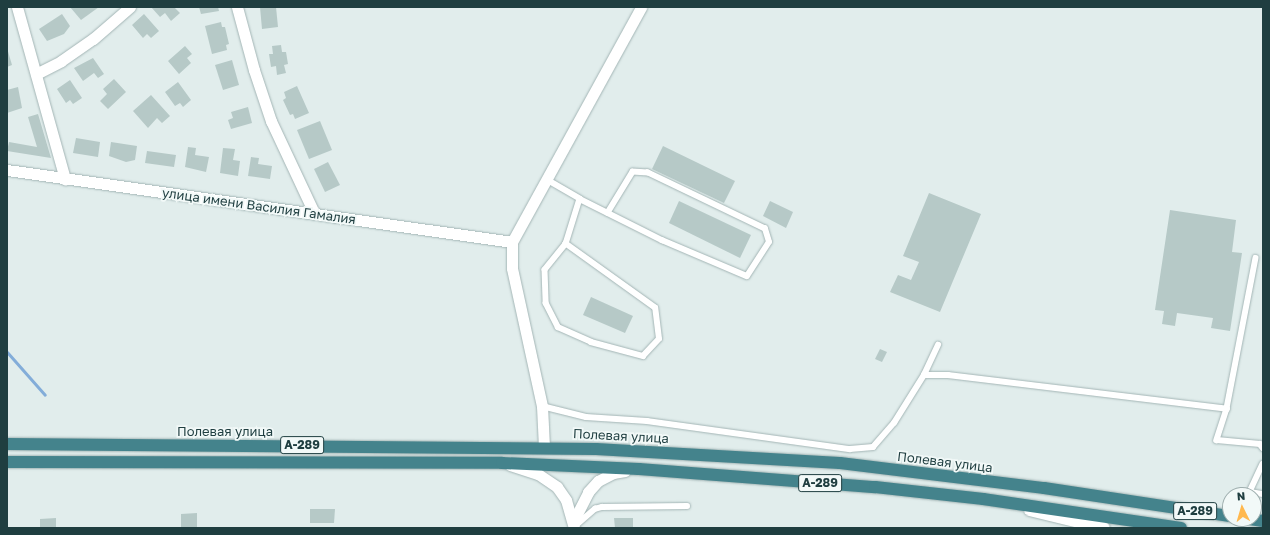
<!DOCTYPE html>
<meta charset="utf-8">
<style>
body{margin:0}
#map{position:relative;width:1270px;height:535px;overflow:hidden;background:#e1edec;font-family:"Golos Text",sans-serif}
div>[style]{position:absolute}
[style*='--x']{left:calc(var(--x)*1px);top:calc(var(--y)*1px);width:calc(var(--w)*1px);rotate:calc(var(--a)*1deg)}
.stream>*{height:3px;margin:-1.5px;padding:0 1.5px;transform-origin:1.5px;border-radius:1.5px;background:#83add9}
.building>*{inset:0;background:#b6c9c7}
.roads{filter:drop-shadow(0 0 1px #a3b5b5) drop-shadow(0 0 1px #a3b5b5)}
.service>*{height:5.5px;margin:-2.75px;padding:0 2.75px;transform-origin:2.75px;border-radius:2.75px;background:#fff}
.minor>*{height:11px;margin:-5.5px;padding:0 5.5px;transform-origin:5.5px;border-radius:5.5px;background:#fff}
.secondary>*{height:12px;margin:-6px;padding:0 6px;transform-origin:6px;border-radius:6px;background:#fff}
.trunk>*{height:12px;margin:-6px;padding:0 6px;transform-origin:6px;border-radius:6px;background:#44838c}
span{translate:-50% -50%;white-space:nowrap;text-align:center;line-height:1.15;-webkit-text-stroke:3.5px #f2f9f8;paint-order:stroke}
.shield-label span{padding:1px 3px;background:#f2f9f8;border:1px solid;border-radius:3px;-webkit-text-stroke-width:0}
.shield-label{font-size:12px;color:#1f3e40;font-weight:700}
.street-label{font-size:13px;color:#1f3e40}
.frame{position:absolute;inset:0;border:8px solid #1f3e40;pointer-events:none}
.north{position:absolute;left:1222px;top:487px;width:40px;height:40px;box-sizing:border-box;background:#f2f9f8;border:1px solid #9eaeae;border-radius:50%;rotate:355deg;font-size:11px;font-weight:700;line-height:16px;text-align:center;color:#1f3e40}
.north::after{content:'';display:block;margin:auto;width:14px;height:18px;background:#ffb84e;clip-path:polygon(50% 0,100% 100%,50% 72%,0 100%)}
</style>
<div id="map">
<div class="stream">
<i style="--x:7;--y:352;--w:57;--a:48.5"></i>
</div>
<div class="building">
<i style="clip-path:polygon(70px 7px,99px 7px,81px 20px)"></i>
<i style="clip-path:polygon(151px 7px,174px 7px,180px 13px,171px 21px,165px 13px,160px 17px)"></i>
<i style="clip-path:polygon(199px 7px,218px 7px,219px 11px,201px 14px)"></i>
<i style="clip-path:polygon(260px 7px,276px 7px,278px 27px,262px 29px)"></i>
<i style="clip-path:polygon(62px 14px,70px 26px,64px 34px,47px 41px,39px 29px)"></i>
<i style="clip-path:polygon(144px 14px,159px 31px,151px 38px,147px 34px,143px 38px,132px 25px)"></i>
<i style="clip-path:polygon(221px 22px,222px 27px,225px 27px,229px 44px,226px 45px,227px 50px,212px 54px,205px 26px)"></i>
<i style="clip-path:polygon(281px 45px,282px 52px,286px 52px,288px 64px,284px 65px,286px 73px,277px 75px,276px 66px,271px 67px,269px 54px,273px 54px,272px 46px)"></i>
<i style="clip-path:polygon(185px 46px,192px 54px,187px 58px,191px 63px,179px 74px,168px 61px)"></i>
<i style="clip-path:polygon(7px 48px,12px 65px,7px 67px)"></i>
<i style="clip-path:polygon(93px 58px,104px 74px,98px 78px,94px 73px,83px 81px,74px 68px)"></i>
<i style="clip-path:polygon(232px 60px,239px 85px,223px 90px,215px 65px)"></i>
<i style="clip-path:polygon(114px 79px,126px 92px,108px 109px,100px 101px,107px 94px,103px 89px)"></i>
<i style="clip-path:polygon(70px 80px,82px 98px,73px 104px,70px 100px,66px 103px,57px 89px)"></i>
<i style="clip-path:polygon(178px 82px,191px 100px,183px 107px,180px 103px,175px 106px,165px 92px)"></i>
<i style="clip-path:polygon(297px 86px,309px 113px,295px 119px,293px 114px,290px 115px,283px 100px,286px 98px,284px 92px)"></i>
<i style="clip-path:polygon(18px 87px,22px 108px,7px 113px,7px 90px)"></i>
<i style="clip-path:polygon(151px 95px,170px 116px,162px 123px,157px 118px,148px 128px,133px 111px)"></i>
<i style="clip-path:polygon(248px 107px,252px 123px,231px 129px,228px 120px,233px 118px,231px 112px)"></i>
<i style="clip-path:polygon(38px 114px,51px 158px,7px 151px,9px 142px,37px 147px,28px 117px)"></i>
<i style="clip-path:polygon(320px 121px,332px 150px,309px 159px,297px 130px)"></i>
<i style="clip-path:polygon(76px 138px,100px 142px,98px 157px,73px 153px)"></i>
<i style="clip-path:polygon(111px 142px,137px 146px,135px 160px,126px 162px,109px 156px)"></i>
<i style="clip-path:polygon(663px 146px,735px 181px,724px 203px,652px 169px)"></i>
<i style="clip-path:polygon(188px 147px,196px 148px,195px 155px,209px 157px,206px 172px,185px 167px)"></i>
<i style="clip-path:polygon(223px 148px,235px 149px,233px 160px,240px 161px,238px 176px,220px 173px)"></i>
<i style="clip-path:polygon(147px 151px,176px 155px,174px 167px,145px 163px)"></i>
<i style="clip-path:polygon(251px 157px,259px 158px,258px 164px,272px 166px,270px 179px,248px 176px)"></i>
<i style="clip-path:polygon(328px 162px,340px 185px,325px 192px,314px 169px)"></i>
<i style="clip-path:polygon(929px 193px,981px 214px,940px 312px,890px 292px,898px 275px,911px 280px,919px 262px,903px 256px)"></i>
<i style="clip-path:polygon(679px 201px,751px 235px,740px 258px,669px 223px)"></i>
<i style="clip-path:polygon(770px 201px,793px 212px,786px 228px,763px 216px)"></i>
<i style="clip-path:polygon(1170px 210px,1236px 220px,1232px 252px,1242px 253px,1230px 331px,1211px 328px,1213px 318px,1177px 313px,1175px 326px,1162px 324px,1164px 311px,1155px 310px)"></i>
<i style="clip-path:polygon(591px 297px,633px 316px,625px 333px,583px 315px)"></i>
<i style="clip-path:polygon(880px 349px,887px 352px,882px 362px,875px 359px)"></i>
<i style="clip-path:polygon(310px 509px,335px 509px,334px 523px,310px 523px)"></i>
<i style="clip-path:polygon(197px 513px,197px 528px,181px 528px,181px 514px)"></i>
<i style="clip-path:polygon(56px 518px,56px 528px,40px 528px,40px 519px)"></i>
<i style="clip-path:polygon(614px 518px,633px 518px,633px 528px,615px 528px)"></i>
</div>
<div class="roads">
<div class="service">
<i style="--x:546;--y:179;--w:39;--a:30"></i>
<i style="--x:580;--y:199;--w:47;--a:107.3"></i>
<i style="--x:566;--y:244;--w:33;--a:129"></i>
<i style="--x:545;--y:270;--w:33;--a:88"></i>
<i style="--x:546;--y:303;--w:27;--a:63"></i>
<i style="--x:558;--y:327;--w:36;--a:24"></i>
<i style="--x:591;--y:342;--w:54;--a:15.1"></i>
<i style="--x:643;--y:356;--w:23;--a:-47"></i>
<i style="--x:659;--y:339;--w:31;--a:-97"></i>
<i style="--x:655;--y:308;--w:110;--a:-144.3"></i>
<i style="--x:580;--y:199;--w:92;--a:26.6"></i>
<i style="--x:662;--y:240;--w:92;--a:23"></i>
<i style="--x:747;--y:276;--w:40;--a:-57.1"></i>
<i style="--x:769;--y:242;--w:14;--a:-107"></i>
<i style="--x:765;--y:229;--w:130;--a:-154.4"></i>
<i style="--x:648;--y:173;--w:15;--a:-176"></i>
<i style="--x:633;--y:172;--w:48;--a:121.4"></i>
<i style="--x:1256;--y:258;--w:154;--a:100.9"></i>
<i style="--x:1227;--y:409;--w:33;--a:108"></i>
<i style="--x:1217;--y:440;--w:43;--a:5.3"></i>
<i style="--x:1260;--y:444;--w:5;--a:53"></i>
<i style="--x:924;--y:375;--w:24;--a:0"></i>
<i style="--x:948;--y:375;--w:281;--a:6.9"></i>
<i style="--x:542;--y:406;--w:45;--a:14"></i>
<i style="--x:586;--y:417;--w:61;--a:3.8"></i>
<i style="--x:647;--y:421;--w:205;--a:7.9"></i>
<i style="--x:850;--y:449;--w:23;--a:-5"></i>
<i style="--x:873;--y:447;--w:32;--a:-49"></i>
<i style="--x:894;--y:423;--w:57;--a:-58"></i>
<i style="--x:924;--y:375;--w:33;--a:-65"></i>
<i style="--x:1263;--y:464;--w:31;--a:115"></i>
<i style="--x:1250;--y:492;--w:13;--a:9"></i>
<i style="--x:574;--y:527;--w:28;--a:-41"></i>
<i style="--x:595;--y:509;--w:7;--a:-16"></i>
<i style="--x:602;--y:507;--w:85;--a:-0.7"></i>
</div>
<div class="minor">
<i style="--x:17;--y:7;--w:179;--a:74.4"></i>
<i style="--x:237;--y:7;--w:65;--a:74.9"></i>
<i style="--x:254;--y:70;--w:54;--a:71.6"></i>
<i style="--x:271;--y:121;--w:102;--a:64.9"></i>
<i style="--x:36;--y:74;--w:28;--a:-27"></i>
<i style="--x:61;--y:61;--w:39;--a:-35"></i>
<i style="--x:93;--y:39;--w:49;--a:-40.9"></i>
<i style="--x:7;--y:170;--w:510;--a:8.11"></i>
<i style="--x:544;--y:447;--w:41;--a:-92.8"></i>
<i style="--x:542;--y:406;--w:141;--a:-102.3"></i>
<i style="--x:512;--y:268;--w:26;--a:-90"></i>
<i style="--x:512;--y:242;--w:268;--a:-61.2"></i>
<i style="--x:510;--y:465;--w:29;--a:18"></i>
<i style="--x:538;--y:474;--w:23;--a:34"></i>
<i style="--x:557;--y:487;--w:16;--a:55"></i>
<i style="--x:566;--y:500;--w:29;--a:74"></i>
<i style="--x:573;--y:522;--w:34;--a:-63"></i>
<i style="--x:588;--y:492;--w:15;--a:-48"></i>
<i style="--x:598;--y:481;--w:17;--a:-28"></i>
<i style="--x:613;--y:473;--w:12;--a:-9"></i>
</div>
<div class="secondary">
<i style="--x:1030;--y:510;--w:76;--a:13.7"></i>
</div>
<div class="trunk">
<i style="--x:7;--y:444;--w:589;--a:0.49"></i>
<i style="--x:596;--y:449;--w:244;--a:3.3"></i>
<i style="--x:840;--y:463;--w:206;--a:7"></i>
<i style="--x:1044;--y:488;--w:188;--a:8.6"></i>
<i style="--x:7;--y:462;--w:495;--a:0.1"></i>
<i style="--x:502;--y:463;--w:137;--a:2.5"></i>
<i style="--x:639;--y:469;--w:237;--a:4.4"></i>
<i style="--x:875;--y:487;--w:109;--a:6.3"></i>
<i style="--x:983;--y:499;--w:200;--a:8.3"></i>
<i style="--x:1250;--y:519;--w:13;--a:9"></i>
</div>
</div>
<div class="shield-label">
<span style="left:302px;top:445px">А-289</span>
<span style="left:820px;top:483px">А-289</span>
<span style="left:1195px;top:511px">А-289</span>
</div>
<div class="street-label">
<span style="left:259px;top:206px;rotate:8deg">улица имени Василия Гамалия</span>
<span style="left:225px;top:431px">Полевая улица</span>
<span style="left:621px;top:436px;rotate:3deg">Полевая улица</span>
<span style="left:945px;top:462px;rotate:7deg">Полевая улица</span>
</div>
<div class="frame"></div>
<div class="north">N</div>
</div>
